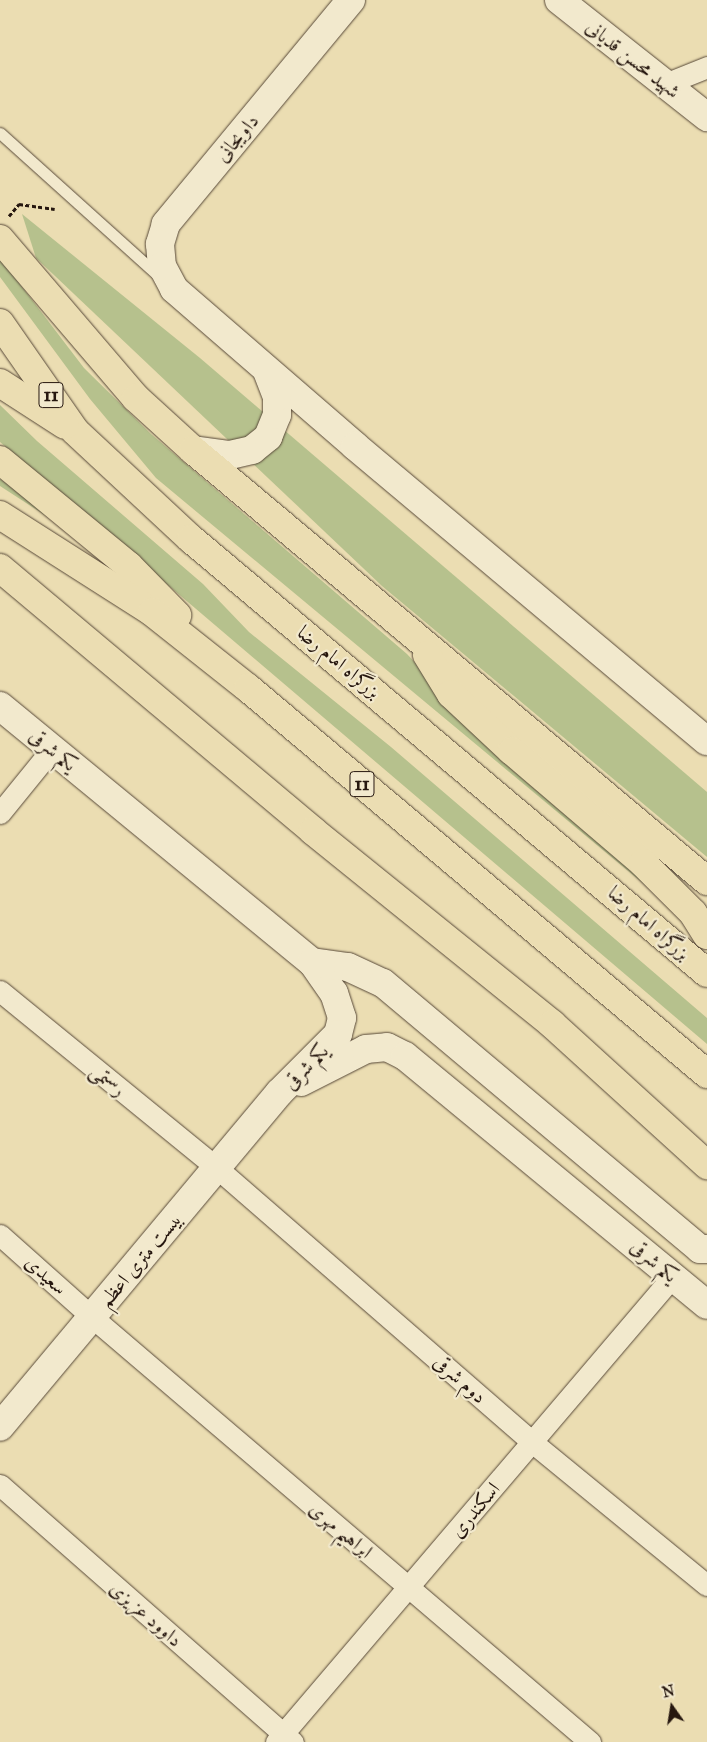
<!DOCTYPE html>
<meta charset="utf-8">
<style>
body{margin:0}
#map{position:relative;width:707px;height:1742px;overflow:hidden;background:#ebddb2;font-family:"IM FELL Great Primer",Amiri,serif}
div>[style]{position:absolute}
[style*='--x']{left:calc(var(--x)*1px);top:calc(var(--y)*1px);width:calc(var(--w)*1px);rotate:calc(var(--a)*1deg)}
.green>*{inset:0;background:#b6c18d}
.path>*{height:3px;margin-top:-1.5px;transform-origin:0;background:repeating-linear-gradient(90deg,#26170f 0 4px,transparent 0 6.5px)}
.roads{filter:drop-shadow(0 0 1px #574838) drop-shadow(0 0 1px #574838)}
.lane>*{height:11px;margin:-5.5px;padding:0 5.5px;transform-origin:5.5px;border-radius:5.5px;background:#f2e9cd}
.street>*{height:21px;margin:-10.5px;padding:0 10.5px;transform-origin:10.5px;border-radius:10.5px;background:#f2e9cd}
.secondary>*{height:28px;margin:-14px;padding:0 14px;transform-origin:14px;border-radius:14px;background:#f2e9cd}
.highway>*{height:28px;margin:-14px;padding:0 14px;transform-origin:14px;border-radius:14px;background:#ebddb2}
span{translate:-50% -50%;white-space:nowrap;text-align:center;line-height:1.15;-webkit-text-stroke:4.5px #f2e9cd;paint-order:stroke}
.shield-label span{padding:1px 4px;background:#f2e9cd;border:1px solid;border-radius:4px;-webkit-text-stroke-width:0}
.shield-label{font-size:19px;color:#26170f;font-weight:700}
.street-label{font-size:20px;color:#26170f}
.north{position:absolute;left:647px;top:1682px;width:50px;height:50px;-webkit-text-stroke:4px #f2e9cd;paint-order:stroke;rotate:347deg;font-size:14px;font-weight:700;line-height:20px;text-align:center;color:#26170f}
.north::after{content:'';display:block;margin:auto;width:18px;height:22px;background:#26170f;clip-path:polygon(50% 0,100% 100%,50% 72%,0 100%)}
</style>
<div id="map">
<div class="green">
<i style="clip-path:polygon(22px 214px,200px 358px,707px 792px,707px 857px,382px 586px,36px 258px)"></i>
<i style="clip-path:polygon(0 258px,84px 368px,151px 434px,407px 654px,449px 699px,687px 920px,156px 478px,90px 399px,0 277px)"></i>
<i style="clip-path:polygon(0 405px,37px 441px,203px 584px,249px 632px,391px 747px,707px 1018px,707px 1044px,0 442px)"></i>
<i style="clip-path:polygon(0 479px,25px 495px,103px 553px,0 486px)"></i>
</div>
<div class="path">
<i style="--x:9;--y:216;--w:16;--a:-50"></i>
<i style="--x:19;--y:204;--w:36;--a:8"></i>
</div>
<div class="roads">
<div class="lane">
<i style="--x:0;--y:133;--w:214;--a:42"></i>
</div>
<div class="street">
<i style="--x:665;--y:84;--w:45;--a:-22"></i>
<i style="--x:0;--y:813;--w:82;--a:-50.9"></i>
<i style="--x:0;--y:991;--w:280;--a:39.2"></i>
<i style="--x:217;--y:1168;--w:417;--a:41"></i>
<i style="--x:532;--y:1442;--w:226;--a:39.3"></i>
<i style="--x:0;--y:1235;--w:123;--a:41.7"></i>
<i style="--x:92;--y:1317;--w:655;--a:40.48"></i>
<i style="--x:0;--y:1485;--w:390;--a:41.3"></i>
<i style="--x:276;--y:1742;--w:612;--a:-49.57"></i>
</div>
<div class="secondary">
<i style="--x:351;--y:0;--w:291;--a:129.6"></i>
<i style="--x:166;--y:224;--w:21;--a:107"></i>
<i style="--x:160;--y:244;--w:22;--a:85"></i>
<i style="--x:162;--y:266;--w:26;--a:62"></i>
<i style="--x:174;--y:289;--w:240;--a:40.9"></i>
<i style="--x:355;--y:446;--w:459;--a:40"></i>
<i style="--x:559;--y:0;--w:189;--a:38.3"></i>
<i style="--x:193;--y:450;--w:37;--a:8"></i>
<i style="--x:230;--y:455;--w:23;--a:-13"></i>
<i style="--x:252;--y:450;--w:21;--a:-39"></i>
<i style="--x:268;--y:437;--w:24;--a:-68"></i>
<i style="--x:277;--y:415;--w:18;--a:-90"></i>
<i style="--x:277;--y:397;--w:28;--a:-111"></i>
<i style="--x:0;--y:706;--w:404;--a:39.4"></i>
<i style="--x:312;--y:962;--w:38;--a:55"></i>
<i style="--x:334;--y:993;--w:26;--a:72"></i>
<i style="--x:342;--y:1018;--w:16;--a:104"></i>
<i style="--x:338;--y:1034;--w:83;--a:135"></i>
<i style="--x:279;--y:1093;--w:435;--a:129.9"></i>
<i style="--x:312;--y:962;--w:36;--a:8"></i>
<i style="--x:348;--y:967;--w:38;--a:25"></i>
<i style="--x:383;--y:983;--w:414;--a:40"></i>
<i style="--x:700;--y:1249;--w:7;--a:0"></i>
<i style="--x:301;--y:1082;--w:73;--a:-26.9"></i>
<i style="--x:366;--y:1049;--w:21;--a:-5"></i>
<i style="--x:387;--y:1047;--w:20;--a:27"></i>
<i style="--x:405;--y:1056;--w:391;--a:39.5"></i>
</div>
<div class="highway">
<i style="--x:0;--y:239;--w:209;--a:49.5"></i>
<i style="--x:136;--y:398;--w:77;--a:42.4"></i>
<i style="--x:193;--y:450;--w:671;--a:39.98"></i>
<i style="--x:0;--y:323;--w:131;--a:55.2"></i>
<i style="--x:75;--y:431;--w:158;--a:43"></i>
<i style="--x:191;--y:539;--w:674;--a:40.07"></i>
<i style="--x:0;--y:383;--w:77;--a:32.9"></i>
<i style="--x:0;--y:460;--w:167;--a:39.4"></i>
<i style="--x:129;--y:566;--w:69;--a:45.6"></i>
<i style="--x:0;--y:515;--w:180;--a:32.5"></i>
<i style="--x:152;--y:612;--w:122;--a:38.4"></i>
<i style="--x:248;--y:688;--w:600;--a:40.06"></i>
<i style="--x:0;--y:568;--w:409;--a:40"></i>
<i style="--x:313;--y:831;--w:307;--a:38.9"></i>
<i style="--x:552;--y:1024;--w:210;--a:42.3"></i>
<i style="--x:427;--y:655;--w:46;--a:58.4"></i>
<i style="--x:451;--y:694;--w:83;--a:43.1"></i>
<i style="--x:512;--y:751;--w:172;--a:40.5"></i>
<i style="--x:643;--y:863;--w:71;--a:45"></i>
<i style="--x:693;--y:913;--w:26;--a:58"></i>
</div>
</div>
<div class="shield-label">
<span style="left:51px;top:395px">11</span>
<span style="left:362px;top:784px">11</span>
</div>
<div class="street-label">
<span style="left:633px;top:59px;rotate:38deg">شهید محسن قدیانی</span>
<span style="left:237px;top:138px;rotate:-50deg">داویجانی</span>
<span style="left:339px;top:662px;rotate:40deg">بزرگراه امام رضا</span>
<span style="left:53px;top:750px;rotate:39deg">یکم شرقی</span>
<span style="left:649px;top:923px;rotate:41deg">بزرگراه امام رضا</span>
<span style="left:306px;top:1067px;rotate:-46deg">یکم شرقی</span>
<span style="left:108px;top:1080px;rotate:39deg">رستمی</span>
<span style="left:140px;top:1260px;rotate:-50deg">بیست متری اعظم</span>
<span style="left:654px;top:1261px;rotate:40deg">یکم شرقی</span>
<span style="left:46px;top:1275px;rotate:42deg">سعیدی</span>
<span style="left:460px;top:1379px;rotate:41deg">دوم شرقی</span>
<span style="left:475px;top:1510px;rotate:-50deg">اسکندری</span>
<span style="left:341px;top:1530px;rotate:40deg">ابراهیم مهری</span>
<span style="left:146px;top:1614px;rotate:41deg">داوود عزیزی</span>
</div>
<div class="north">N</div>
</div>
